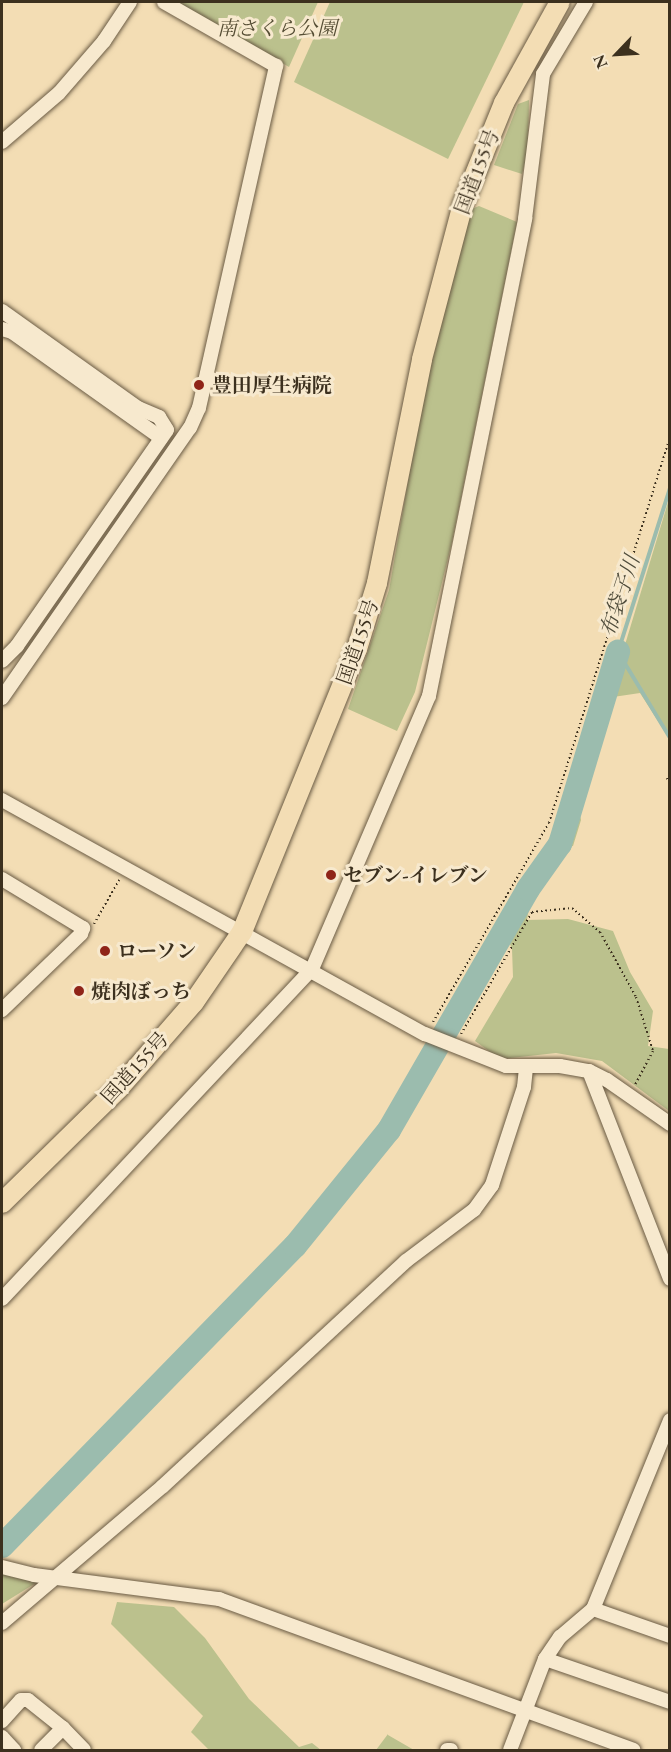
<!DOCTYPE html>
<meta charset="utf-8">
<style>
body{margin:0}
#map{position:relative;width:671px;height:1752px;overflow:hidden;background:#f3ddb4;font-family:"EB Garamond","Noto Serif JP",serif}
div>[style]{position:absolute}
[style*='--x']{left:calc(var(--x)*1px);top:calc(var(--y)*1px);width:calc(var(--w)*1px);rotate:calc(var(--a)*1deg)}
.green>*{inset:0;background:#bbc18d}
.stream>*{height:4px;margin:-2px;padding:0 2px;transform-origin:2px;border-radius:2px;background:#9bbcae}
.river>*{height:24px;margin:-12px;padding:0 12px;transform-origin:12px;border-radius:12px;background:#9bbcae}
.path>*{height:2px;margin-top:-1px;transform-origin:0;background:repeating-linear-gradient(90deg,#3c301e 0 1.5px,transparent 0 4.5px)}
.roads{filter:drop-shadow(0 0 2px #6a5b44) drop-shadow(0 0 2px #6a5b44)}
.minor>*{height:14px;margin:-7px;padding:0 7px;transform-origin:7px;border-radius:7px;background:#f7e9ce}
.highway>*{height:20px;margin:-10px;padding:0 10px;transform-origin:10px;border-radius:10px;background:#f3ddb4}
.dots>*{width:16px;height:16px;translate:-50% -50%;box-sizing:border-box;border:3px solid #f7e9ce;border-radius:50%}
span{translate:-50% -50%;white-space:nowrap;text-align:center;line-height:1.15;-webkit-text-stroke:6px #f7e9ce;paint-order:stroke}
.park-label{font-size:20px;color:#554d34;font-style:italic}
.street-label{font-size:20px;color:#3c301e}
.poi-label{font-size:20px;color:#3c301e;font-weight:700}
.left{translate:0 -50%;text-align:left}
.water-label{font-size:21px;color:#4f4c3b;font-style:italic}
.frame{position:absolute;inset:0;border:3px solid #3c301e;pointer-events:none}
.north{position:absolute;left:587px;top:24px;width:60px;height:60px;-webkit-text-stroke:4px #f7e9ce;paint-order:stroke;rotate:245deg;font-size:16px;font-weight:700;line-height:24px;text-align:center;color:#3c301e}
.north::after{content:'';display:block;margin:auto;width:21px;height:27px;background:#3c301e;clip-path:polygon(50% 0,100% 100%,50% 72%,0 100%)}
</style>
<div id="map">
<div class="green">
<i style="clip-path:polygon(177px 2px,318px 2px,289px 67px)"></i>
<i style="clip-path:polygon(330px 2px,524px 2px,448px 159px,294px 82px)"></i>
<i style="clip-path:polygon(529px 100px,528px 151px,522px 174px,494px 165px,518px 104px)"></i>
<i style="clip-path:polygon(479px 206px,517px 222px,452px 542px,415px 692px,397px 731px,348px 709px,389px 590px,421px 407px,469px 210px)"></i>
<i style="clip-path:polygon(669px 499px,669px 738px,640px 693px,613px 697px,595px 726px,575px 791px,581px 820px,573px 846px,551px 851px,534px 878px,527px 920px,568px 919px,613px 931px,630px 972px,653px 1011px,648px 1046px,669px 1049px,669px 1111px,602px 1061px,556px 1053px,500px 1059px,475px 1041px,513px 977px,512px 949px,504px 929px,507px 907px,551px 838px,604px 682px,624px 648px)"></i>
<i style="clip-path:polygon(2px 1573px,39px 1581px,2px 1604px)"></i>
<i style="clip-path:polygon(117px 1602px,174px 1607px,205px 1638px,249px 1699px,299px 1747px,312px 1743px,321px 1750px,209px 1750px,191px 1732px,203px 1716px,111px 1624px)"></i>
<i style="clip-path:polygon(388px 1734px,388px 1735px,414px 1750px,376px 1750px)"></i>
</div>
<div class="stream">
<i style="--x:670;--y:488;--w:172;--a:107.6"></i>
<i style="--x:618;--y:652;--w:100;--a:58.8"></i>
</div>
<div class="river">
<i style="--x:2;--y:1546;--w:419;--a:-45.7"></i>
<i style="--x:295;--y:1246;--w:149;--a:-51"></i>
<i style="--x:389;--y:1130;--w:278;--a:-60"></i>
<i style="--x:528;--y:889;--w:55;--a:-54.6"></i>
<i style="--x:560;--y:844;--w:201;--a:-73.2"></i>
</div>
<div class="path">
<i style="--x:667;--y:778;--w:8;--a:67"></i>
<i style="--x:94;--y:924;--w:51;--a:-60.4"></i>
<i style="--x:433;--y:1022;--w:230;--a:-59.8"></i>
<i style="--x:549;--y:823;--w:405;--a:-72.6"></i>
<i style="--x:461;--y:1034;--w:141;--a:-59.8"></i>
<i style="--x:532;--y:912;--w:40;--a:-5.7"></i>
<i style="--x:572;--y:908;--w:37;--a:41"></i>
<i style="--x:600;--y:932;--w:74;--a:61"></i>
<i style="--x:636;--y:997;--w:57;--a:72.5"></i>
<i style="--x:653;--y:1051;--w:38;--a:118"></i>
</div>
<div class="roads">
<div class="minor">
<i style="--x:2;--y:142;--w:75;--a:-40.7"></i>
<i style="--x:59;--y:93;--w:69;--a:-49.1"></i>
<i style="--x:104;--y:41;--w:47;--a:-56.3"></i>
<i style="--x:2;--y:311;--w:167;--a:35.5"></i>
<i style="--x:138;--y:408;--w:23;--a:23"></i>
<i style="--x:159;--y:417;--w:15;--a:58"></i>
<i style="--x:167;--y:430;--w:263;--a:124.8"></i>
<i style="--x:17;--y:646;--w:21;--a:135"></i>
<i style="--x:2;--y:329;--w:10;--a:17"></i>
<i style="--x:12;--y:332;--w:183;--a:35.4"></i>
<i style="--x:2;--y:698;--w:329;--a:-55.2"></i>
<i style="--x:190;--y:428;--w:22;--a:-66"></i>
<i style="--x:199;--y:408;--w:351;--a:-77.3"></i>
<i style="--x:276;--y:66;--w:129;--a:-150.3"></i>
<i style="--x:2;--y:800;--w:483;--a:29"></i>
<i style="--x:425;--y:1034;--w:87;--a:21.6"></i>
<i style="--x:506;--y:1066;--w:54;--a:0"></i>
<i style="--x:560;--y:1066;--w:29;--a:10"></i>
<i style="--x:589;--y:1071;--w:20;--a:27"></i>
<i style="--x:607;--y:1080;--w:77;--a:34.9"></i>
<i style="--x:2;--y:879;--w:95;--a:31.2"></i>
<i style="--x:83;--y:928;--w:6;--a:108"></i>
<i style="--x:81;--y:934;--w:110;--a:136.1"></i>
<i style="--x:589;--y:1071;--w:223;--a:68.7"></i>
<i style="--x:2;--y:1299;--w:453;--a:-46.8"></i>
<i style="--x:312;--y:969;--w:297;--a:-66.8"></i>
<i style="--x:429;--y:696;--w:487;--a:-78.6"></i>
<i style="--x:525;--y:219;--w:146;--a:-82.9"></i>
<i style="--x:543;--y:74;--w:84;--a:-59.2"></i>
<i style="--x:2;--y:1567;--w:33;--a:14"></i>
<i style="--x:34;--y:1575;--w:187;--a:7.4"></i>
<i style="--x:219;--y:1599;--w:441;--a:20"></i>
<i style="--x:593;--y:1609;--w:204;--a:-67.8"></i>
<i style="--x:2;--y:1623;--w:211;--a:-40.4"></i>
<i style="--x:163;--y:1486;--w:331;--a:-42.8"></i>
<i style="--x:406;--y:1261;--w:85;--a:-36.9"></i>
<i style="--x:474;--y:1210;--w:31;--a:-54"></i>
<i style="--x:492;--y:1185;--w:103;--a:-71.9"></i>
<i style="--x:524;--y:1087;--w:20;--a:-84"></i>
<i style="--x:545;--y:1659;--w:132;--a:19"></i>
<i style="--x:2;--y:1721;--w:28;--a:-48"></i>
<i style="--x:21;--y:1700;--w:7;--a:0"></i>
<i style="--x:28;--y:1700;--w:45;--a:38.7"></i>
<i style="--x:63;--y:1728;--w:31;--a:135"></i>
<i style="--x:63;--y:1728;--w:30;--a:46"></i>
<i style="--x:2;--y:1737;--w:18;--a:47"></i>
<i style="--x:447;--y:1750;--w:4;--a:0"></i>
<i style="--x:510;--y:1750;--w:97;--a:-69"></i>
<i style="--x:545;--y:1659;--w:27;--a:-56"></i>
<i style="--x:560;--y:1637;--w:43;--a:-40.3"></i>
<i style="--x:593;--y:1609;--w:82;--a:19.3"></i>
</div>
<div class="highway">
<i style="--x:2;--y:1203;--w:164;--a:-44.5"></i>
<i style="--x:119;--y:1088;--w:114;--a:-48.9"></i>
<i style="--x:194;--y:1002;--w:85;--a:-55.6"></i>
<i style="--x:242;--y:932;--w:305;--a:-67.9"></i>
<i style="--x:357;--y:649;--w:69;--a:-73.1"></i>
<i style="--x:377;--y:583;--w:228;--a:-78.6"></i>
<i style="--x:422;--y:359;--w:160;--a:-75.2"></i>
<i style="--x:463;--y:204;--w:109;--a:-67.9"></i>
<i style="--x:504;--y:103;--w:115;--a:-61"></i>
</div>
</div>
<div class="dots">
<i style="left:199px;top:385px;background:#8f2418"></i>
<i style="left:331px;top:875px;background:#8f2418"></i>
<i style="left:105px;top:951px;background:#8f2418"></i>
<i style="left:79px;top:991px;background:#8f2418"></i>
</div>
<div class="park-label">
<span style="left:277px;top:28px">南さくら公園</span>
</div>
<div class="street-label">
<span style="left:477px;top:172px;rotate:-69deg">国道155号</span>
<span style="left:358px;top:642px;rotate:-71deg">国道155号</span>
<span style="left:135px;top:1068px;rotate:-48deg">国道155号</span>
</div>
<div class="poi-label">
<span class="left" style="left:212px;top:385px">豊田厚生病院</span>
<span class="left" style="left:343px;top:875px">セブン-イレブン</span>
<span class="left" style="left:117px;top:951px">ローソン</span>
<span class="left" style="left:91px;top:991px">焼肉ぼっち</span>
</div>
<div class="water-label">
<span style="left:620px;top:596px;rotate:-72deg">布袋子川</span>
</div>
<div class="frame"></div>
<div class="north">N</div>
</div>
